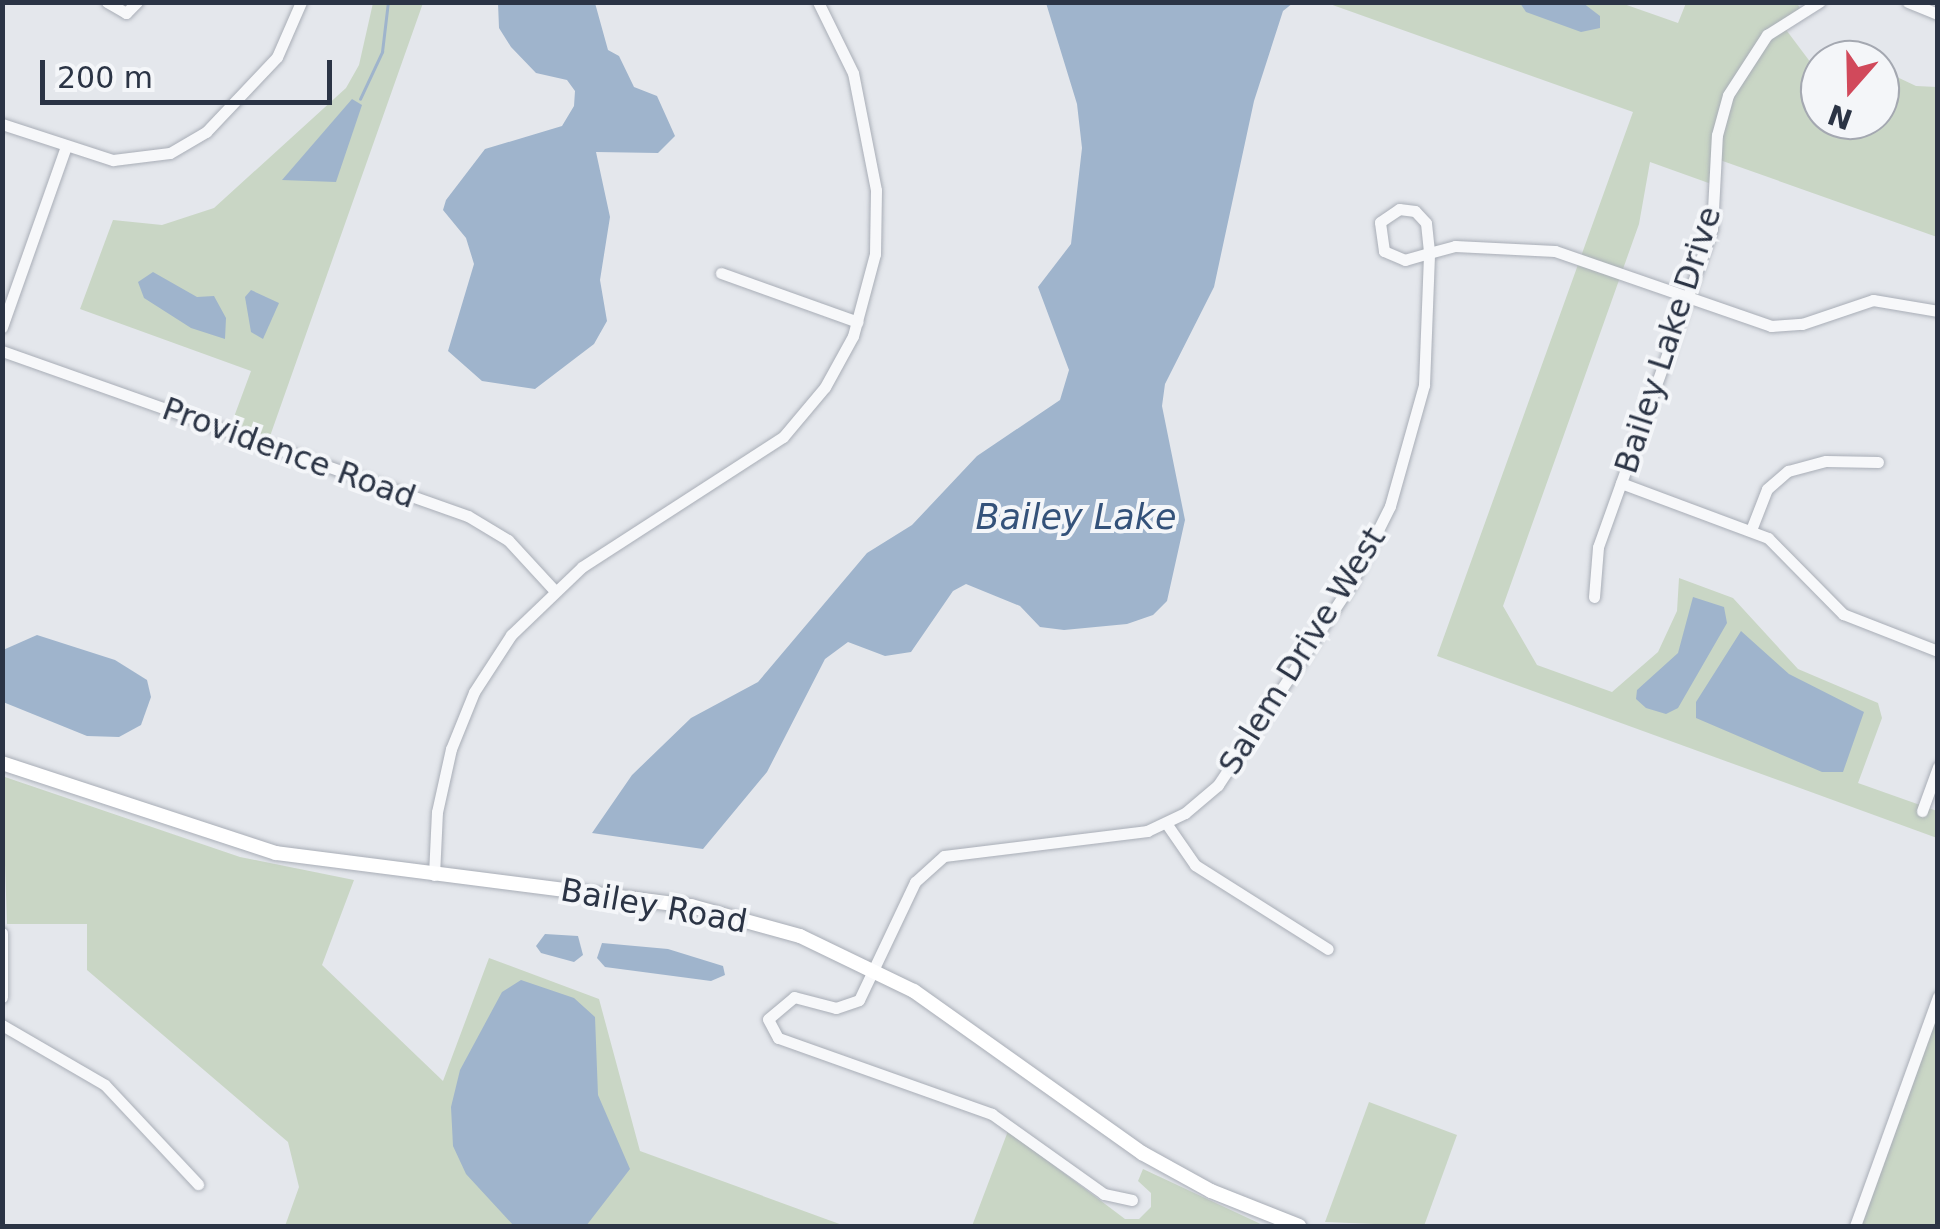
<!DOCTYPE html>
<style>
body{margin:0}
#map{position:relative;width:1940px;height:1229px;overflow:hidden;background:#e4e7ec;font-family:"DejaVu Sans",sans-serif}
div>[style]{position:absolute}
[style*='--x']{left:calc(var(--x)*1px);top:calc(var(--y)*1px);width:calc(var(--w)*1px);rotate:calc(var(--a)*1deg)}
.green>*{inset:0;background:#c9d6c5}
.water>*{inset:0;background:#9fb4cc}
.stream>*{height:2.5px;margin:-1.25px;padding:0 1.25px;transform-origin:1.25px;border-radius:1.25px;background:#9fb4cc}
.roads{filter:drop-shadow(0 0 2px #a9aeb7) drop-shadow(0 0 2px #a9aeb7)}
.minor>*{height:11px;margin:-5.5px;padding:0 5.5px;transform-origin:5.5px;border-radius:5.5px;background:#f7f8fa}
.major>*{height:14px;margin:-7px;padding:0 7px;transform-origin:7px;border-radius:7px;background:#fff}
span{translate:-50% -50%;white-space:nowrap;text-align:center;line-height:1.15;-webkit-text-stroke:8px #f4f6f9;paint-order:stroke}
.street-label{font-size:32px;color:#2b3445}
.water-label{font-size:35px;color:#34527a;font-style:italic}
.frame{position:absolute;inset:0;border:5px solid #2b3445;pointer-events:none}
.north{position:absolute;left:1800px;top:40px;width:100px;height:100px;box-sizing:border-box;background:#f4f6f9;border:2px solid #a4a8b1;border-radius:50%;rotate:200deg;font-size:28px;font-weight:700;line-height:40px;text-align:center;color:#2b3445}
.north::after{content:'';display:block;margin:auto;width:35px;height:45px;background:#d1495b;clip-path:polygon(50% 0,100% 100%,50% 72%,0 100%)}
.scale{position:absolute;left:40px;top:60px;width:292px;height:45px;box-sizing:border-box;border:5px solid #2b3445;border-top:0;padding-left:12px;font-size:30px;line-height:35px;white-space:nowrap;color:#2b3445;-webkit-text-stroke:8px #f4f6f9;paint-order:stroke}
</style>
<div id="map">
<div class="green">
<i style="clip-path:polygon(373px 3px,423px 3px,269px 439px,231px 425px,251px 371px,80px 309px,113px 220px,162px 225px,214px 208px,346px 88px,359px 65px)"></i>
<i style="clip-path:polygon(1327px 3px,1621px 3px,1678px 23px,1686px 3px,1797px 3px,1801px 10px,1781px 23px,1820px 75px,1820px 120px,1880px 120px,1880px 69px,1916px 86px,1937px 87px,1937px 237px,1717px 159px,1717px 186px,1650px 162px,1639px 224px,1503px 606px,1537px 665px,1612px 692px,1658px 652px,1677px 611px,1679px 578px,1733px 598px,1798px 669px,1878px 703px,1882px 718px,1858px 783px,1937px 811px,1937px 838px,1437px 656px,1633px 112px)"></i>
<i style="clip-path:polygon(2px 776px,240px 857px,354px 880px,322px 965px,443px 1081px,489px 958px,599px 999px,640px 1151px,845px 1226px,285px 1226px,299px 1187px,288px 1142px,87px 970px,87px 924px,7px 924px)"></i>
<i style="clip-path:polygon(1937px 997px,1937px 1226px,1855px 1226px)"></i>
<i style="clip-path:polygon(1369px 1102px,1457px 1135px,1424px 1226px,1325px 1222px)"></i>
<i style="clip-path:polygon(1008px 1131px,1125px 1219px,1139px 1219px,1151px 1207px,1151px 1193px,1138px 1181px,1143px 1169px,1265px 1226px,972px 1226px)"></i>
</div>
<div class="water">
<i style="clip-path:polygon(498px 3px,595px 3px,608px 50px,619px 56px,634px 87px,657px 96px,675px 136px,658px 153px,596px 152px,610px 217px,600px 280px,607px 321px,594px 344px,535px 389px,482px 381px,448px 351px,474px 264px,466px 238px,443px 210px,446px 200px,485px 149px,562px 126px,574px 106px,575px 91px,567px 80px,536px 73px,511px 47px,499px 28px)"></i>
<i style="clip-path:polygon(1046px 3px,1293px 3px,1283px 11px,1254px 101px,1214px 287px,1165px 384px,1162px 406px,1185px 520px,1167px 601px,1153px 615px,1127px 624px,1064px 630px,1040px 627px,1020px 606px,966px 584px,953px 591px,911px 652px,885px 656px,848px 642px,825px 659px,767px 772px,703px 849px,592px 833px,632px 775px,691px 718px,758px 682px,867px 553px,912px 525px,977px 456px,1060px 400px,1069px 370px,1038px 287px,1071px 244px,1082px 148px,1077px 104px)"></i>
<i style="clip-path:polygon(1520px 3px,1583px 3px,1600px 16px,1600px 28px,1581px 32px,1526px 12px)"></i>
<i style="clip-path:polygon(352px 99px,362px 105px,336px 182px,282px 180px)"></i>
<i style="clip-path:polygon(153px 272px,197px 297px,214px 296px,226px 318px,225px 339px,191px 328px,144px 298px,138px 282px)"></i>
<i style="clip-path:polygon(251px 290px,279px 303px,263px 339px,251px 332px,245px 297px)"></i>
<i style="clip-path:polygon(1693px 597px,1724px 607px,1727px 623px,1678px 708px,1666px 714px,1646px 708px,1636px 699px,1637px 690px,1678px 653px)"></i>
<i style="clip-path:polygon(1741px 631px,1789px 674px,1864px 712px,1843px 772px,1822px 772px,1696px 718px,1696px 702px)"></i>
<i style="clip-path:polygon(37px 635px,115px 660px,147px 680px,151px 697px,141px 725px,119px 737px,87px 736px,3px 702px,3px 650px)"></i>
<i style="clip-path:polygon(545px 934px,578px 936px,583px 955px,574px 962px,541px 953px,536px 946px)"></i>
<i style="clip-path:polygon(602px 943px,668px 949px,723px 966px,725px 975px,711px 981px,605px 967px,597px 958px)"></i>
<i style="clip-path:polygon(521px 980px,574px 998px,595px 1017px,598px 1095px,630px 1169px,586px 1226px,514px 1226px,466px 1174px,453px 1146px,451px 1107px,460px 1070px,502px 992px)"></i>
</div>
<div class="stream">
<i style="--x:360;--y:99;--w:52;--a:-64.9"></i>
<i style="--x:382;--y:52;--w:50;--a:-83.2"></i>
</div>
<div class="roads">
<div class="minor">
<i style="--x:107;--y:2;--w:22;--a:30"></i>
<i style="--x:126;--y:13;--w:16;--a:-45"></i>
<i style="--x:1908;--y:2;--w:32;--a:22"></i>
<i style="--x:2;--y:124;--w:117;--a:18"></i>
<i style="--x:113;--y:160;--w:57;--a:-7"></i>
<i style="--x:170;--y:153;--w:42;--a:-30.3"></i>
<i style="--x:206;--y:132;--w:103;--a:-46.6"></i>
<i style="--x:277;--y:57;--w:60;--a:-66.4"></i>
<i style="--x:1399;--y:209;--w:16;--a:7"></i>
<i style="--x:1415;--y:211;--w:16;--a:47"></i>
<i style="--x:1426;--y:223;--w:30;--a:84"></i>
<i style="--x:1429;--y:253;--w:25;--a:164"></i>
<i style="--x:1405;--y:260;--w:23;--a:-157"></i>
<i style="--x:1384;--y:251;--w:29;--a:-98"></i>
<i style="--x:1380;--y:222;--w:23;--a:-34"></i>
<i style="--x:721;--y:273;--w:145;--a:19.7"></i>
<i style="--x:2;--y:327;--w:192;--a:-70.5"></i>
<i style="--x:2;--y:351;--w:494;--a:19.5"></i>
<i style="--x:468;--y:516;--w:47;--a:31"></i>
<i style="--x:508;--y:540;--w:68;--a:47.4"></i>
<i style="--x:1621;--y:483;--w:157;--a:20.5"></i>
<i style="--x:1768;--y:538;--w:107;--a:45.4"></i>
<i style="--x:1843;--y:614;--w:102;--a:21.3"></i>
<i style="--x:1751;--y:530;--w:44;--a:-68.7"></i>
<i style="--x:1767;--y:489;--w:28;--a:-41"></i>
<i style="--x:1788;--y:471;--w:39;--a:-15"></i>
<i style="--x:1826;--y:461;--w:52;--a:1.1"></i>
<i style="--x:1594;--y:597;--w:50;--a:-85.4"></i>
<i style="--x:1598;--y:547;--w:338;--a:-70.3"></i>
<i style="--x:1712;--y:229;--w:94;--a:-87"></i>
<i style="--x:1717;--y:135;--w:41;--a:-74.6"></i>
<i style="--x:1728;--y:95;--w:72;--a:-57"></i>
<i style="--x:1767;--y:35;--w:62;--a:-32.4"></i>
<i style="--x:1922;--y:811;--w:47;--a:-70"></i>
<i style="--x:1166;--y:823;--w:51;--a:55.4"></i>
<i style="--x:1195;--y:865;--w:157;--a:32.3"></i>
<i style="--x:434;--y:875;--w:63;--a:-87.3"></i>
<i style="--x:437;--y:812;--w:65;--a:-77.5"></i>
<i style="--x:451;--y:749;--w:61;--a:-68"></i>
<i style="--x:474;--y:692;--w:68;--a:-57"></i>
<i style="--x:511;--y:635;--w:98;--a:-43.8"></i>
<i style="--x:582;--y:567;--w:239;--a:-32.9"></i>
<i style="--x:783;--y:437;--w:65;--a:-50"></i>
<i style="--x:825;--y:387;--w:58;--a:-61.2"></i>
<i style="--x:853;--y:336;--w:85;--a:-75"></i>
<i style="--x:875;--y:254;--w:64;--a:-89.1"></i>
<i style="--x:876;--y:190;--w:119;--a:-101.1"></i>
<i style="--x:853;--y:73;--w:79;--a:-116.2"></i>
<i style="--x:2;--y:933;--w:64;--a:90"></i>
<i style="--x:2;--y:1025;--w:119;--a:30.2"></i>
<i style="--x:105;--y:1085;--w:136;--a:46.8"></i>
<i style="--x:1132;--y:1200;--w:29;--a:-168"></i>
<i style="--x:1104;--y:1194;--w:138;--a:-144.5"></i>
<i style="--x:992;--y:1114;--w:227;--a:-160.4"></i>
<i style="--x:778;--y:1038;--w:21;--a:-118"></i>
<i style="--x:768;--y:1019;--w:34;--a:-40"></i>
<i style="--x:794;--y:997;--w:43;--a:14.7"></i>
<i style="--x:836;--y:1008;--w:24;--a:-19"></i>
<i style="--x:859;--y:1000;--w:131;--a:-64.6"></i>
<i style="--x:915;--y:882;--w:39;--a:-42"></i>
<i style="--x:944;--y:856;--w:205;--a:-7"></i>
<i style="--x:1147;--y:831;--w:42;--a:-25.3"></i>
<i style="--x:1185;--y:813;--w:43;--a:-40.3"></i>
<i style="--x:1218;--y:785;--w:241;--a:-56.5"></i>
<i style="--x:1351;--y:584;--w:87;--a:-63.4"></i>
<i style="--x:1390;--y:506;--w:126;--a:-74.3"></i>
<i style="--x:1424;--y:385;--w:132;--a:-87.8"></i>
<i style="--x:1429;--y:253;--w:27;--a:-15"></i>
<i style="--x:1455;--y:246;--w:100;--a:2.9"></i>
<i style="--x:1555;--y:251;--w:229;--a:19.1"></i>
<i style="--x:1771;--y:326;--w:31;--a:-4"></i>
<i style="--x:1802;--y:324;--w:75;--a:-18.7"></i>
<i style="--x:1873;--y:300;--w:66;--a:9.6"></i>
<i style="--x:1855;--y:1226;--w:244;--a:-70.1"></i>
</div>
<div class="major">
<i style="--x:2;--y:763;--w:288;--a:18.2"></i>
<i style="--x:276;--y:853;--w:418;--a:7.3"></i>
<i style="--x:691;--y:906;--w:113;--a:15.4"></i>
<i style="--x:800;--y:936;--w:127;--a:25.8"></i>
<i style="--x:914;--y:991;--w:280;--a:35.4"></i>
<i style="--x:1142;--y:1153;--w:79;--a:28.8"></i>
<i style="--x:1211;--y:1191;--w:95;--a:21.7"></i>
</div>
</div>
<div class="street-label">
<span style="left:1668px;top:340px;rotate:-72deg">Bailey Lake Drive</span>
<span style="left:289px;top:453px;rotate:20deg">Providence Road</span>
<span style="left:1302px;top:651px;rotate:-58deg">Salem Drive West</span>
<span style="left:654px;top:906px;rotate:10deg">Bailey Road</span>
</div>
<div class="water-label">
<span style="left:1076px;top:517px">Bailey Lake</span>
</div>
<div class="frame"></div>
<div class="north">N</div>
<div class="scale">200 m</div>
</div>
